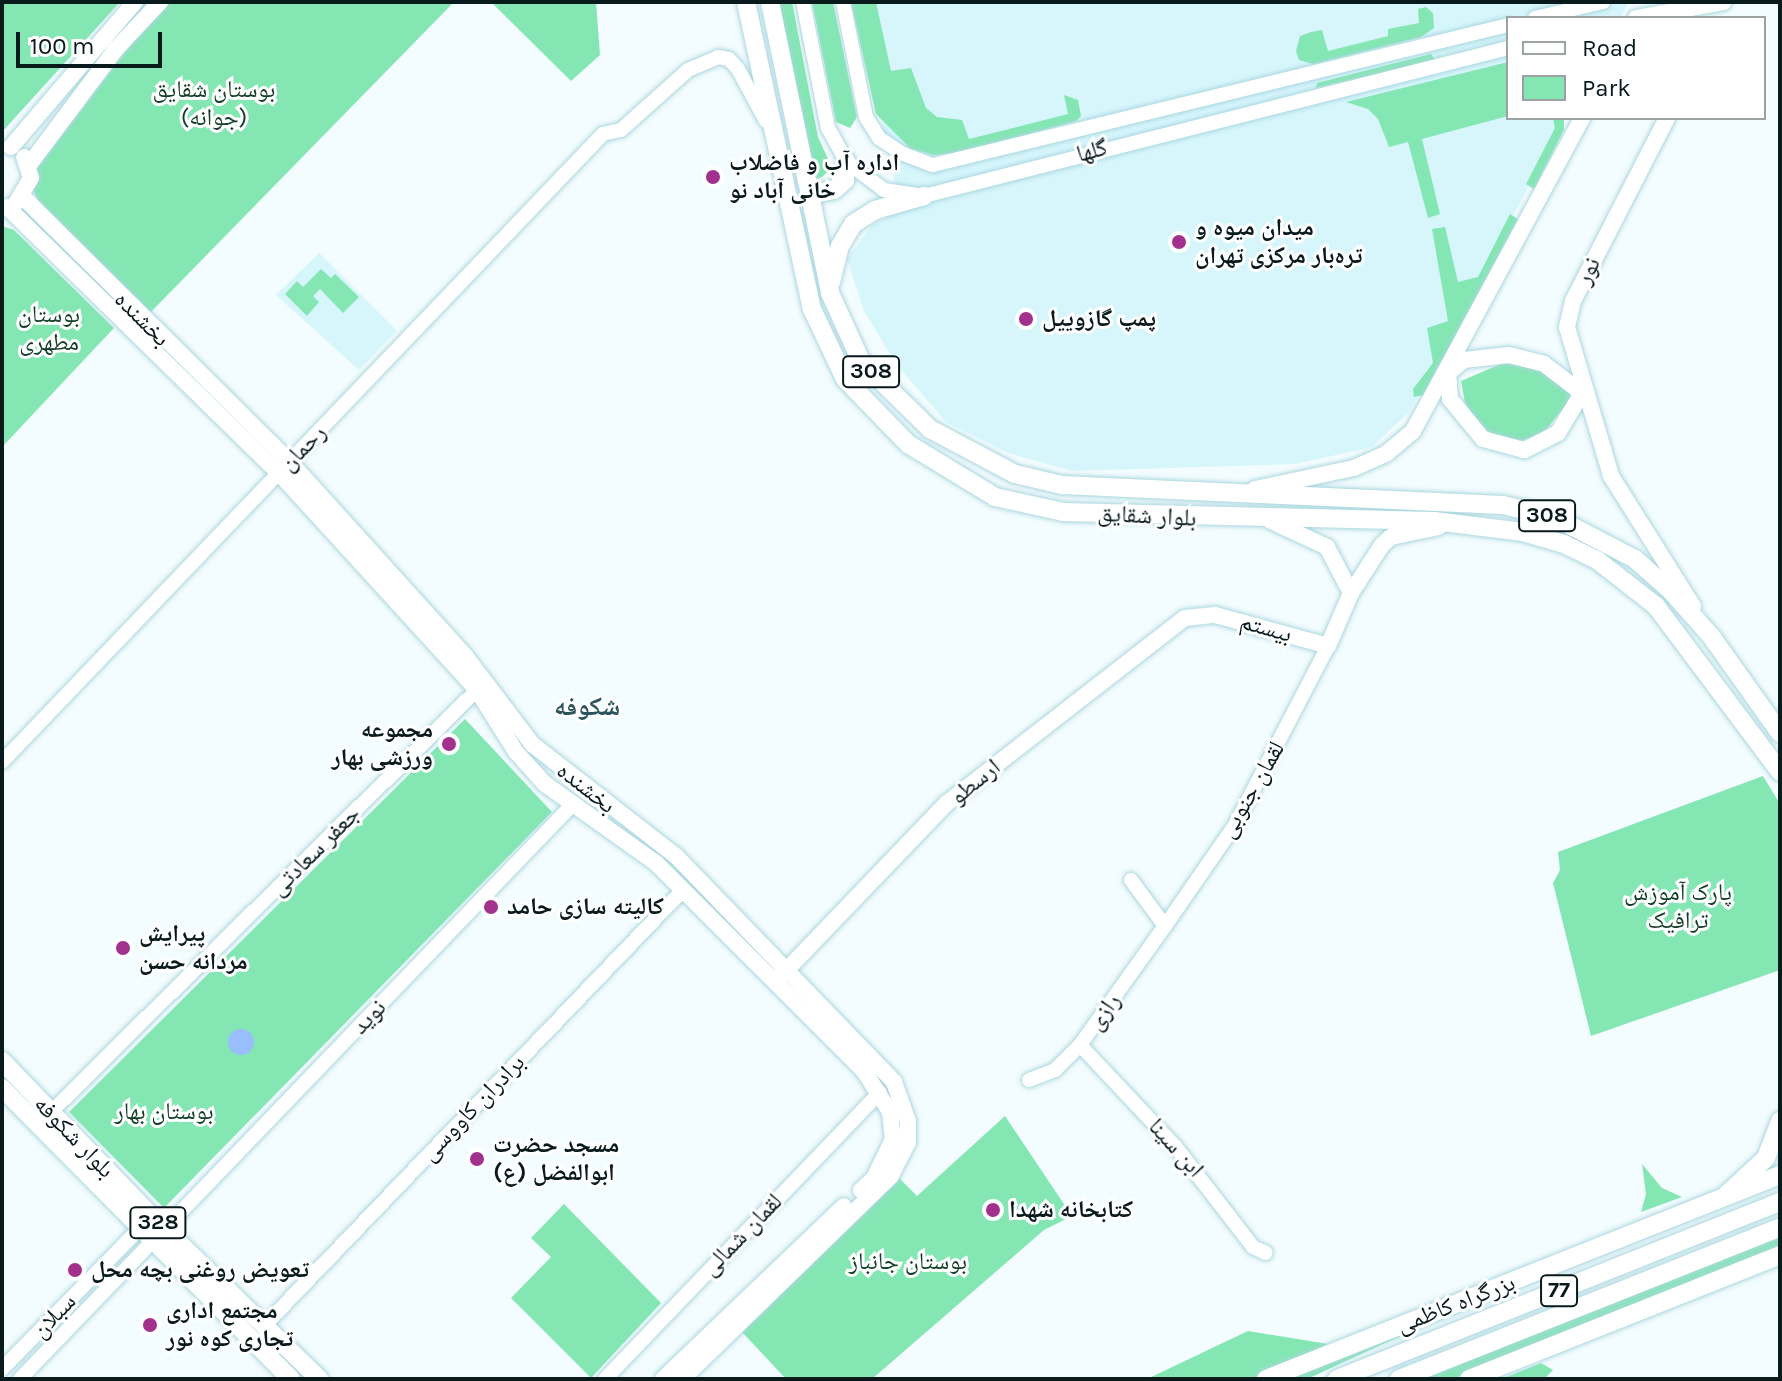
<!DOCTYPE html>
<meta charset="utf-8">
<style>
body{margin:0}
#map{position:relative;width:1782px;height:1381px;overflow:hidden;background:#f3fcfe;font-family:Karla,"Noto Naskh Arabic",sans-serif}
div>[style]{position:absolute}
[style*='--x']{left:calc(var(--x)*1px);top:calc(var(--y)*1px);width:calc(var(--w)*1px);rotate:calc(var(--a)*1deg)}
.built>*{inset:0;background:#d6f6fc}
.green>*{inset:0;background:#84e6b3}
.water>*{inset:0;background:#99befc}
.round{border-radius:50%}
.roads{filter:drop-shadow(0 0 2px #abd7df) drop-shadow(0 0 2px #abd7df)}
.tertiary>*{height:14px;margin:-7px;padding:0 7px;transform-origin:7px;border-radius:7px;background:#fff}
.secondary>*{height:16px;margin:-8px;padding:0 8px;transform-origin:8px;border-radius:8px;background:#fff}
.primary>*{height:18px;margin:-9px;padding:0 9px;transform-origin:9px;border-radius:9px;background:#fff}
.trunk>*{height:18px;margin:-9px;padding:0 9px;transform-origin:9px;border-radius:9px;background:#fff}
.dots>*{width:22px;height:22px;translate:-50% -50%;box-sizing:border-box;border:4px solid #fff;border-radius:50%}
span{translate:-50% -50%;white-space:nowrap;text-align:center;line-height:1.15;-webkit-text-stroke:6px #fff;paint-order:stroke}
.shield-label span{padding:2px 6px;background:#fff;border:2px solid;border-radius:6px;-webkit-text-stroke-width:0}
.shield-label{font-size:22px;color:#091a1d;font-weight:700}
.park-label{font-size:24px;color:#123e29}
.street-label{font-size:24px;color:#091a1d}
.poi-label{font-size:24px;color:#091a1d;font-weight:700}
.left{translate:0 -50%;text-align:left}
.right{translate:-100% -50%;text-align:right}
.neighbourhood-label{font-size:26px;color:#2b545b;font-weight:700}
.frame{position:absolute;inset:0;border:4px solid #091a1d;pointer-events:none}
.legend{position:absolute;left:1506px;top:16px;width:260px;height:104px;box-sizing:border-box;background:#fff;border:2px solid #9da3a5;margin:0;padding:10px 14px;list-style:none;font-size:24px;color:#091a1d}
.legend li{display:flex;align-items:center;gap:16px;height:40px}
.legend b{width:40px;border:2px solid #9da3a5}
.scale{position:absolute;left:16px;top:32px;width:146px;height:36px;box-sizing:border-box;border:4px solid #091a1d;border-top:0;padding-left:10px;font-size:24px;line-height:28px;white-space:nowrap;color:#091a1d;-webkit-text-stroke:6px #fff;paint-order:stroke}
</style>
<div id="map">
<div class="built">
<i style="clip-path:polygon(859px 2px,1629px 2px,1620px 18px,1508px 18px,1508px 118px,1565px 118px,1409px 412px,1372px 447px,1296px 464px,1072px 471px,1008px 453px,946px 422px,896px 364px,864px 311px,847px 259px,872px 225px,900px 211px)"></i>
<i style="clip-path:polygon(319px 253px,397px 331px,359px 370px,276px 295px)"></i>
</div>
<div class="green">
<i style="clip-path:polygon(2px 2px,120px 2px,2px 132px)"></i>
<i style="clip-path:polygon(170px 2px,454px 2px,146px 317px,44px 211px,33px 190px,35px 171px,125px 52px)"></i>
<i style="clip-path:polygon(491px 2px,596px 2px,600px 55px,571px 81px)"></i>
<i style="clip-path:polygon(777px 2px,792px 2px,818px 137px,832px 168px,816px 182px)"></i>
<i style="clip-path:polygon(812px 2px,833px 2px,857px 117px,850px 128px,836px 122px)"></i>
<i style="clip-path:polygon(851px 2px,876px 2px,891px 71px,911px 68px,926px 108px,937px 117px,962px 120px,969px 139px,1068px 114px,1064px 95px,1078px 100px,1081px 116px,1076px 121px,960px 152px,934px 155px,911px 149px,876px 114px)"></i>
<i style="clip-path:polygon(1426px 7px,1433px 13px,1434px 28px,1421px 37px,1313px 64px,1299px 60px,1296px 51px,1300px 36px,1311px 32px,1322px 30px,1328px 51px,1388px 36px,1388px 29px,1419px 23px,1418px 9px)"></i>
<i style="clip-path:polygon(1431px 54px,1435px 60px,1316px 88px,1317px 83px)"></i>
<i style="clip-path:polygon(1508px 62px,1508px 116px,1422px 139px,1440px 214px,1428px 218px,1408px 142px,1389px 147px,1378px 119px,1368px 109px,1346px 102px)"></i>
<i style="clip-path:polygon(1553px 118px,1564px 118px,1564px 130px,1534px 189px,1526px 184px,1555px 128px)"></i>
<i style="clip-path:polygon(1510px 214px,1519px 220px,1424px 395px,1414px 397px,1413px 389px,1433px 363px,1427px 328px,1448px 321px,1432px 229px,1445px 227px,1458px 282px,1478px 277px)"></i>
<i style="clip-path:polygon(2px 226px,14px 230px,114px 328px,2px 447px)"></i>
<i style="clip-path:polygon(321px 269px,331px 278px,335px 274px,359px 297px,343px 313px,320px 289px,313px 296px,319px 302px,307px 316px,285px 294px,297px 281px,303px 287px)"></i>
<i style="clip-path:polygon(1503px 363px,1539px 370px,1574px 395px,1545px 431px,1522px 441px,1498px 438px,1479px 425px,1465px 403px,1461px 381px)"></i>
<i style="clip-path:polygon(465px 719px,552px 812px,164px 1208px,69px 1112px)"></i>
<i style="clip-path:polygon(1763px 776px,1780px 804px,1780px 970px,1591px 1036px,1553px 883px,1560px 870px,1558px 852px)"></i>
<i style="clip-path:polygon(1005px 1116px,1072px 1216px,1044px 1230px,872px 1379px,786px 1379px,742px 1332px,899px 1178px,917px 1196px)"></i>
<i style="clip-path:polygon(1642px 1164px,1662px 1188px,1682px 1197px,1641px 1212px,1646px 1194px)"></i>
<i style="clip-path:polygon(564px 1204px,661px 1303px,591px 1378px,511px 1298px,551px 1257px,531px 1238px)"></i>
<i style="clip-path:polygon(1780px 1237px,1780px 1249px,1571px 1332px,1453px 1379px,1422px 1379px)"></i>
<i style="clip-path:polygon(1422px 1326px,1307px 1379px,1283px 1379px)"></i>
<i style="clip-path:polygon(1248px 1331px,1328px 1344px,1251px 1379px,1147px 1379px)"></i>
<i style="clip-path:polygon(1541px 1363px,1553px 1370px,1544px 1379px,1501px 1379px)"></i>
</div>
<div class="water">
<i class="round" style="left:228px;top:1029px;width:26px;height:26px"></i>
</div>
<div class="roads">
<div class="tertiary">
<i style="--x:803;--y:2;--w:128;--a:78.8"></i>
<i style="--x:828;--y:128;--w:38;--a:61"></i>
<i style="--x:846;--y:161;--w:48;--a:37.3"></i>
<i style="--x:884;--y:190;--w:40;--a:8.5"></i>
<i style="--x:924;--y:196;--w:602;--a:-14.22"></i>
<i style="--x:843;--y:2;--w:117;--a:78.7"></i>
<i style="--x:866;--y:117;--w:25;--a:58"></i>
<i style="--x:879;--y:138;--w:27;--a:34"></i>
<i style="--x:901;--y:153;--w:34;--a:21"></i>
<i style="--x:933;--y:165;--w:592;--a:-13.68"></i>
<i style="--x:1535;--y:18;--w:70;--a:-13.2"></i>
<i style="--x:2;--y:762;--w:869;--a:-46.26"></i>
<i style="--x:603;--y:134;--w:18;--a:-13"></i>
<i style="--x:621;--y:130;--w:90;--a:-41.8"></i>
<i style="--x:688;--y:70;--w:33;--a:-23"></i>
<i style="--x:718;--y:57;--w:11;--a:10"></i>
<i style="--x:729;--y:59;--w:13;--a:48"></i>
<i style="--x:738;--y:69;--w:59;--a:61.7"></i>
<i style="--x:1131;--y:880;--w:57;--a:53.5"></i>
<i style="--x:1165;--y:926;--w:123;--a:-55.3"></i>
<i style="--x:1235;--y:825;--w:202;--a:-62.5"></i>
<i style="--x:1080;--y:1045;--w:139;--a:46.8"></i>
<i style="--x:1175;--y:1146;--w:128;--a:52.3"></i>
<i style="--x:1253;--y:1247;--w:14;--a:25"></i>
<i style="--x:1029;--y:1080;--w:28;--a:-21"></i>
<i style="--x:1055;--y:1070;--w:35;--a:-45"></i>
<i style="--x:1080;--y:1045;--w:146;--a:-54.5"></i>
<i style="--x:50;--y:1113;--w:601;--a:-44.73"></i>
<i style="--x:264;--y:1326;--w:603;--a:-46.14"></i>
<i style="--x:2;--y:1369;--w:207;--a:-45.6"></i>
<i style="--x:20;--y:1379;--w:798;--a:-46.12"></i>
<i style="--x:605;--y:1379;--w:397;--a:-46.2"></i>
</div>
<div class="secondary">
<i style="--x:1636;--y:18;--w:89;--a:-10.3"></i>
<i style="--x:1667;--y:118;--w:206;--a:117.2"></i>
<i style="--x:1573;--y:301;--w:27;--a:103"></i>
<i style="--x:1567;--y:327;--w:155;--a:73.5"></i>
<i style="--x:1611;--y:476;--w:154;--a:57.8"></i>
<i style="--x:11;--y:147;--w:191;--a:-49.5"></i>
<i style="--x:29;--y:165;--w:144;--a:-53.2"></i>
<i style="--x:115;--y:50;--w:66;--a:-46.8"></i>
<i style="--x:23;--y:197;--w:376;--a:44.8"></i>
<i style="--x:290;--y:462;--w:263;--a:47.9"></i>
<i style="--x:466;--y:657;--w:109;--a:52.8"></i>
<i style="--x:532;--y:744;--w:182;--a:37.9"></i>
<i style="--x:676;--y:856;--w:314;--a:46"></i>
<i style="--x:894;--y:1082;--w:41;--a:70.3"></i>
<i style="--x:908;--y:1121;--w:21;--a:90"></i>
<i style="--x:908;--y:1142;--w:38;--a:117"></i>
<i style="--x:891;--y:1176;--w:291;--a:135.8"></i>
<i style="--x:16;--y:203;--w:29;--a:-59"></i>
<i style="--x:31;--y:178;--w:22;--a:-108"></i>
<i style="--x:7;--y:207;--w:380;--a:44.4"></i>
<i style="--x:279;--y:473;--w:294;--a:47.6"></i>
<i style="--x:477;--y:690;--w:73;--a:57.8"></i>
<i style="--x:516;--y:752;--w:43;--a:47.8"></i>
<i style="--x:545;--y:784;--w:136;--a:35.4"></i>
<i style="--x:656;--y:863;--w:294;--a:45"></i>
<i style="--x:864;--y:1071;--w:49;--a:57.6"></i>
<i style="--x:890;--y:1112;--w:27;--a:84"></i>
<i style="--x:893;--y:1139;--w:43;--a:116"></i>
<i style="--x:874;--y:1178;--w:18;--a:137"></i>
<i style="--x:1509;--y:355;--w:36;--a:14"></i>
<i style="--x:1544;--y:364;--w:48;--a:37.3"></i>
<i style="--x:1582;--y:393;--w:47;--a:121"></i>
<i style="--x:1558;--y:433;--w:38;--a:153"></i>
<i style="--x:1524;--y:450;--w:42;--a:-165"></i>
<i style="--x:1483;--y:439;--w:52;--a:-129.5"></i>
<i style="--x:1450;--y:399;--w:26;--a:-94"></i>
<i style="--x:1448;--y:373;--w:21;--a:-39"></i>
<i style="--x:1464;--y:360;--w:45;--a:-6.3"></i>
<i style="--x:1255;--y:489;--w:101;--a:-12"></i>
<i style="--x:1354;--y:468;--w:36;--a:-24"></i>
<i style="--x:1387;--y:453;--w:34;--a:-40"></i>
<i style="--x:1413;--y:431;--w:356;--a:-61.6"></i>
<i style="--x:1269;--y:520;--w:64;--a:25"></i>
<i style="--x:1327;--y:547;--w:52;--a:62.4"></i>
<i style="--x:779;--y:978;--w:243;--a:-46.2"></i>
<i style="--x:947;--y:803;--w:301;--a:-37.9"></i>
<i style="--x:1185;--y:618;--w:30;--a:-6"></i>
<i style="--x:1215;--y:615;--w:117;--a:15.3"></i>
<i style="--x:1328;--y:646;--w:58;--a:-66.5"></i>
<i style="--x:1351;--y:593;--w:57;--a:-57.1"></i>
<i style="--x:1382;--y:545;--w:12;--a:-42"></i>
<i style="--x:1391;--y:537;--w:49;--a:-11.8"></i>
<i style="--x:663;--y:1379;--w:250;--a:-43.7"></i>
</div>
<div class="primary">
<i style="--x:746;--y:2;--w:314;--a:77.9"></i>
<i style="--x:812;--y:309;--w:77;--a:64.8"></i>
<i style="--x:845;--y:379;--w:91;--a:45.9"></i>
<i style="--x:908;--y:444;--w:102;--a:31.3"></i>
<i style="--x:995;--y:497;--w:70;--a:12.4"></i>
<i style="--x:1063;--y:512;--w:371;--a:1.4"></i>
<i style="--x:1434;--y:521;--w:90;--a:7"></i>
<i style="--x:1523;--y:532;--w:43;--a:16.3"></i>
<i style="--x:1564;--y:544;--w:37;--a:26"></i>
<i style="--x:1597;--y:560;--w:75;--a:37.9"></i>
<i style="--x:1656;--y:606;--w:207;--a:53.2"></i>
<i style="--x:770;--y:2;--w:297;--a:78.3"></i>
<i style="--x:830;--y:293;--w:75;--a:65.5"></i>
<i style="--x:861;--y:361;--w:97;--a:44.6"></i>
<i style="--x:930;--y:429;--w:96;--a:27.9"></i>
<i style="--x:1015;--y:474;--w:48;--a:13.2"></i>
<i style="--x:1062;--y:485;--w:441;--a:2.6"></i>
<i style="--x:1503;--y:505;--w:52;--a:13.2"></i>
<i style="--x:1554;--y:517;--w:91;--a:27.4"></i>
<i style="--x:1635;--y:559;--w:48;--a:41.6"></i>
<i style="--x:1671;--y:591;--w:60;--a:48.4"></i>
<i style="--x:1711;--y:636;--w:119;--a:54.6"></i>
<i style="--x:807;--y:182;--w:16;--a:45"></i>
<i style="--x:818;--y:193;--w:16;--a:-11"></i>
<i style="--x:834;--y:190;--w:15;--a:-42"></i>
<i style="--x:845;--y:180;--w:19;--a:-87"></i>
<i style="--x:831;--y:282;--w:37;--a:-76"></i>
<i style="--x:840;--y:246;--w:26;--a:-59"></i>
<i style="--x:853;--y:224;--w:26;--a:-32"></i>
<i style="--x:875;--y:210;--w:51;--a:-15.9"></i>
<i style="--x:2;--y:1061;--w:216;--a:46.1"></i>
<i style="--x:152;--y:1217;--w:233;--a:44.1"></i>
<i style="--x:2;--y:1088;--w:410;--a:45.2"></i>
<i style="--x:1727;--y:1194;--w:53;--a:-42.7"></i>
<i style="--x:1766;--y:1158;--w:40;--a:-69"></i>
</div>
<div class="trunk">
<i style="--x:1266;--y:1379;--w:553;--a:-21.65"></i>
<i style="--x:1337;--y:1379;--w:477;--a:-21.8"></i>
<i style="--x:1399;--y:1379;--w:410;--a:-21.7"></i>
<i style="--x:1469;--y:1379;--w:335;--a:-21.7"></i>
</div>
</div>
<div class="dots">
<i style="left:713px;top:177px;background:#a2318d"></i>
<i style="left:1179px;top:242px;background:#a2318d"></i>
<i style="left:1026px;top:319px;background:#a2318d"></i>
<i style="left:449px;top:744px;background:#a2318d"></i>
<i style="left:491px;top:907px;background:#a2318d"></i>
<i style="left:123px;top:948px;background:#a2318d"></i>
<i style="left:477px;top:1159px;background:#a2318d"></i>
<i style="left:993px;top:1210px;background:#a2318d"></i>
<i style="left:75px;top:1270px;background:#a2318d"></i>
<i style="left:150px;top:1325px;background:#a2318d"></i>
</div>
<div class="shield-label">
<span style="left:871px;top:372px">308</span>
<span style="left:1547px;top:516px">308</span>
<span style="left:158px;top:1223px">328</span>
<span style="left:1559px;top:1291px">77</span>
</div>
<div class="park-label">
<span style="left:214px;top:104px">بوستان شقایق<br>(جوانه)</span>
<span style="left:49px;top:329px">بوستان<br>مطهری</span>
<span style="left:1678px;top:907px">پارک آموزش<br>ترافیک</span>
<span style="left:164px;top:1112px">بوستان بهار</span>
<span style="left:908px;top:1262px">بوستان جانباز</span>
</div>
<div class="street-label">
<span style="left:1092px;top:151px;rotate:-15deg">گلها</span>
<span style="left:1588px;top:271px;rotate:-63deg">نور</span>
<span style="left:142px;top:319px;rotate:45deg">بخشنده</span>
<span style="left:303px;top:448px;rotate:-46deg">رحمان</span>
<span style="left:1147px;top:516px;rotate:3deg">بلوار شقایق</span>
<span style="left:1266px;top:628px;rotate:16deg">بیستم</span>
<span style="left:975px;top:782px;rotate:-39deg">ارسطو</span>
<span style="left:586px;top:788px;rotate:38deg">بخشنده</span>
<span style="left:1252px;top:790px;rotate:-60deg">لقمان جنوبی</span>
<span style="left:315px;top:851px;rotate:-45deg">جعفر سعادتی</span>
<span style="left:1104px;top:1012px;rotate:-55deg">رازی</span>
<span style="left:369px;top:1017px;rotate:-46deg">نوید</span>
<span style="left:473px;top:1108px;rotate:-46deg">برادران کاووسی</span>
<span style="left:74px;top:1137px;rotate:46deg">بلوار شکوفه</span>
<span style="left:1176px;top:1148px;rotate:48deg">ابن سینا</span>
<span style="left:742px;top:1235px;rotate:-46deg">لقمان شمالی</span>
<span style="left:1456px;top:1304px;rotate:-21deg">بزرگراه کاظمی</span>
<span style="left:54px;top:1316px;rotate:-46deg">سبلان</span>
</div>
<div class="poi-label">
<span class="left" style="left:729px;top:177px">اداره آب و فاضلاب<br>خانی آباد نو</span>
<span class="left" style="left:1195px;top:242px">میدان میوه و<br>تره‌بار مرکزی تهران</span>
<span class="left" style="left:1042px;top:319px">پمپ گازوییل</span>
<span class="right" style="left:433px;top:744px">مجموعه<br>ورزشی بهار</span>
<span class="left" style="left:507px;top:907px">کالیته سازی حامد</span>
<span class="left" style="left:139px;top:948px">پیرایش<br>مردانه حسن</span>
<span class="left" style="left:493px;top:1159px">مسجد حضرت<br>ابوالفضل (ع)</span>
<span class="left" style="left:1009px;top:1210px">کتابخانه شهدا</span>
<span class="left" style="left:91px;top:1270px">تعویض روغنی بچه محل</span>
<span class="left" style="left:166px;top:1325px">مجتمع اداری<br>تجاری کوه نور</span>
</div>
<div class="neighbourhood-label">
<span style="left:587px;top:707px">شکوفه</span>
</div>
<div class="frame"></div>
<ul class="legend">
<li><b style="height:10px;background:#fff"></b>Road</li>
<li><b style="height:22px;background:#84e6b3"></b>Park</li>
</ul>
<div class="scale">100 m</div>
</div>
